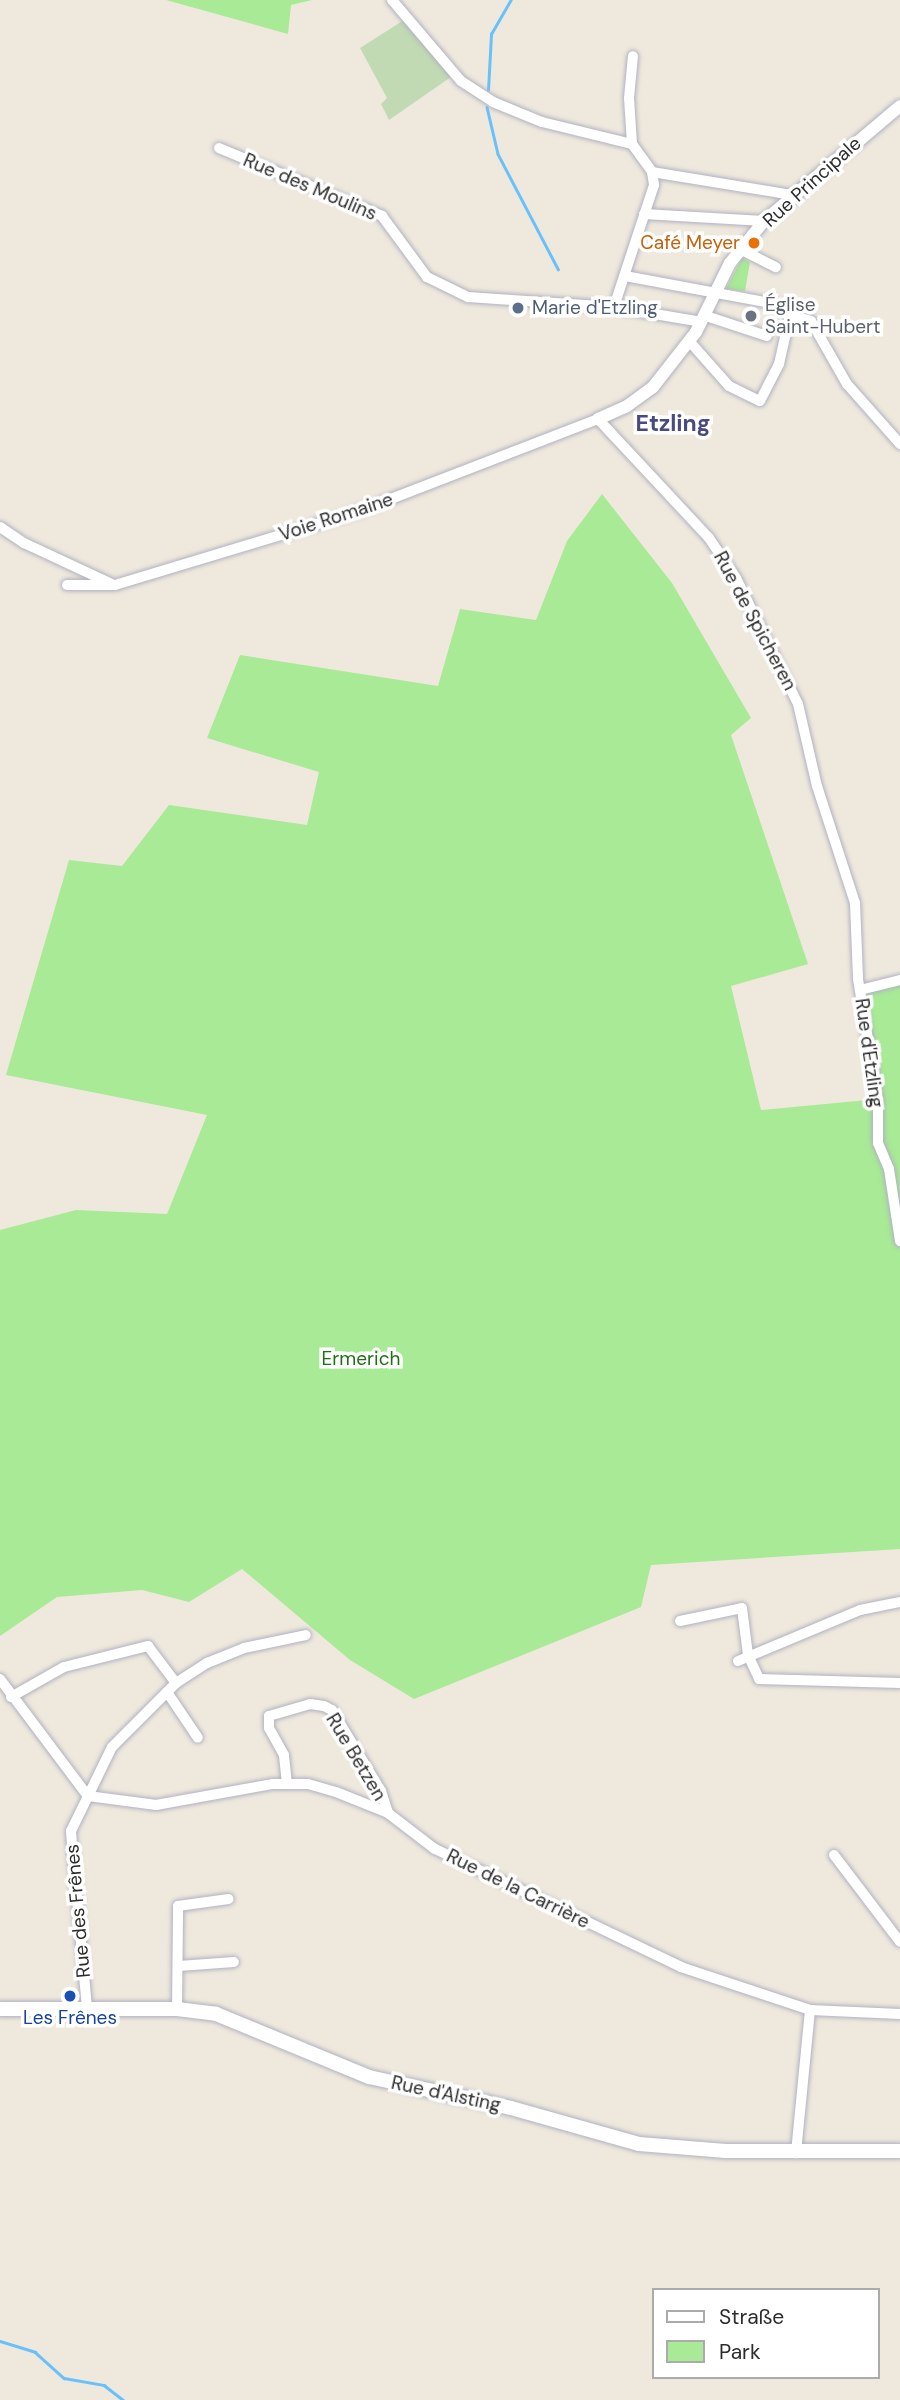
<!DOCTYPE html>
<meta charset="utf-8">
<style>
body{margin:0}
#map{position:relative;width:900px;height:2400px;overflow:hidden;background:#efe9dd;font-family:"DM Sans",sans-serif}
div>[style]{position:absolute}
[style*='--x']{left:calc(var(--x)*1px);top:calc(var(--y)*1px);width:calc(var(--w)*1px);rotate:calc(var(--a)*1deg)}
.green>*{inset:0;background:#a8ea95}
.cemetery>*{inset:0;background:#c1dab3}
.stream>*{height:2.5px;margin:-1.25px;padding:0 1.25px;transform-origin:1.25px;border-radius:1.25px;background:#68c1fa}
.roads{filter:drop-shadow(0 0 2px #b1b2c1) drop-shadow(0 0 2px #b1b2c1)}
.minor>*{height:10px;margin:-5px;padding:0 5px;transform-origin:5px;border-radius:5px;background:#fff}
.tertiary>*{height:12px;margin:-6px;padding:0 6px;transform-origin:6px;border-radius:6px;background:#fff}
.secondary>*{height:14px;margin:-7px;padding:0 7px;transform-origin:7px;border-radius:7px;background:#fff}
.dots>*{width:19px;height:19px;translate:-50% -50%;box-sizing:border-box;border:4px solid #fff;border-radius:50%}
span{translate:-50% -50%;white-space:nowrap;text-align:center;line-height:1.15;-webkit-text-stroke:7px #fff;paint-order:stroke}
.street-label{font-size:19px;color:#2c2c2c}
.food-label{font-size:19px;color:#c56008}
.right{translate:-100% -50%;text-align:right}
.worship-label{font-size:19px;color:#5b616d}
.left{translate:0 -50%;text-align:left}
.service-label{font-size:19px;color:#4e5e75}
.park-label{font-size:19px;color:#1c7114}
.transit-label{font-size:19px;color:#164399}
.quarter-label{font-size:23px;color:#484b82;font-weight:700}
.legend{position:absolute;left:652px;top:2288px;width:228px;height:91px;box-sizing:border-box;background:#fff;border:2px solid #ababab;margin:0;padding:9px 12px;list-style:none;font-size:21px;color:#2c2c2c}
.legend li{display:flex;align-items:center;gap:14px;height:35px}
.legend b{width:35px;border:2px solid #ababab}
</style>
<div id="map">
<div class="green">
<i style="clip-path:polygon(166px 0,312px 0,291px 5px,288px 34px)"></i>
<i style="clip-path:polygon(742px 258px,750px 262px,745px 291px,726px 289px)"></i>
<i style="clip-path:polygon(602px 494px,672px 583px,751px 718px,731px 735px,808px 964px,731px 986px,761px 1110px,878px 1099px,860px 990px,900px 980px,900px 1549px,651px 1565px,641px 1607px,414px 1699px,350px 1660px,242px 1569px,189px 1602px,142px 1590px,57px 1597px,0 1636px,0 1230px,76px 1210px,167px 1214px,207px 1115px,6px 1075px,69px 860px,122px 866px,169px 805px,307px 825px,319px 772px,207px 738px,240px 655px,438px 686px,460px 609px,536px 620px,567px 541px)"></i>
</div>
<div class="cemetery">
<i style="clip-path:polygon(404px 20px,451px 77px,389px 120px,381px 104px,387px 98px,360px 48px)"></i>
</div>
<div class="stream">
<i style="--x:488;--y:90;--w:56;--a:-86.9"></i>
<i style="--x:491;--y:34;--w:39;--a:-60"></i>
<i style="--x:487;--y:107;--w:48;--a:76.8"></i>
<i style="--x:498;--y:154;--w:130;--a:62.4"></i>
<i style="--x:0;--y:2341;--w:37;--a:17"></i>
<i style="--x:35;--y:2352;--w:39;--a:42"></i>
<i style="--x:64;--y:2378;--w:41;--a:9.9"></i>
<i style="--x:104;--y:2385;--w:24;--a:38"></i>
</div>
<div class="roads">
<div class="minor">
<i style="--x:392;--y:0;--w:106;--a:49.6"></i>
<i style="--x:461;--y:81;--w:38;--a:33"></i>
<i style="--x:493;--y:102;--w:53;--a:22.2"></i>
<i style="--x:542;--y:122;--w:93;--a:13.7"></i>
<i style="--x:632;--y:144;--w:34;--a:54"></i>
<i style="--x:652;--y:172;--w:13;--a:81"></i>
<i style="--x:654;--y:185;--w:128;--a:108.2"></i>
<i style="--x:632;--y:144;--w:46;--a:-93.7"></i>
<i style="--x:629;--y:98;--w:42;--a:-84.6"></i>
<i style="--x:219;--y:148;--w:177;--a:22.6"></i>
<i style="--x:382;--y:216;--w:76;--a:53.6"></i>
<i style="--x:427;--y:277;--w:46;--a:26"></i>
<i style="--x:468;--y:297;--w:146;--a:3.9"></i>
<i style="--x:614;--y:307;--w:89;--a:9.7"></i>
<i style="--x:652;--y:172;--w:143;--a:9.3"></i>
<i style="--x:644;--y:214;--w:120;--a:3.3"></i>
<i style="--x:742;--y:250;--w:38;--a:27"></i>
<i style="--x:625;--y:276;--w:154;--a:10.5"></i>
<i style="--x:776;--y:304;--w:18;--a:38"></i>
<i style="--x:790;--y:315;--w:22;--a:16"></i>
<i style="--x:811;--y:321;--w:73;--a:60.3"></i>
<i style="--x:847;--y:384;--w:80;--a:48.5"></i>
<i style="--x:706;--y:316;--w:64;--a:18.2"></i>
<i style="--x:690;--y:342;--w:59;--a:48.4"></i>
<i style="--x:729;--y:386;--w:34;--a:26"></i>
<i style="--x:760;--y:401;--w:42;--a:-62.8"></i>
<i style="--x:779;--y:364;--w:50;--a:-77.3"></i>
<i style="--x:0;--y:527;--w:29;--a:34"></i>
<i style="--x:24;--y:543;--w:97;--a:25"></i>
<i style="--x:67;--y:585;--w:48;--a:0"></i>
<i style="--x:115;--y:585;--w:253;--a:-16.8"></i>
<i style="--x:357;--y:512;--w:258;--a:-21.1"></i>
<i style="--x:598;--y:419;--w:163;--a:47"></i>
<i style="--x:709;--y:538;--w:48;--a:56"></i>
<i style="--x:736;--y:578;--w:140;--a:63.8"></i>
<i style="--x:798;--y:704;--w:84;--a:77"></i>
<i style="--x:817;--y:786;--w:123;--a:72"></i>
<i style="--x:855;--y:903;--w:76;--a:87.7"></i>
<i style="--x:858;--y:979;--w:123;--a:80.6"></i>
<i style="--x:878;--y:1100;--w:43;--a:90"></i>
<i style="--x:878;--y:1143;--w:28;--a:67"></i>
<i style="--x:889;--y:1169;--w:73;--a:81.3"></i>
<i style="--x:860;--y:990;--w:41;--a:-14"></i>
<i style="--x:680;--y:1621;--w:63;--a:-11.8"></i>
<i style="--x:742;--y:1608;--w:47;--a:82.7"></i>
<i style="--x:748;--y:1655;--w:26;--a:65"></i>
<i style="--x:759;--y:1679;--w:141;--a:1.6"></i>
<i style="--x:738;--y:1661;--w:132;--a:-22.7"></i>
<i style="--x:860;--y:1610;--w:41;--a:-11.3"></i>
<i style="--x:0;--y:1679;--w:146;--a:53.1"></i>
<i style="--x:167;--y:1692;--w:55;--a:56"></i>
<i style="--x:11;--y:1697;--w:61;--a:-29.5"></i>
<i style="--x:64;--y:1667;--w:87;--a:-14"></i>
<i style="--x:148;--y:1646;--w:46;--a:52.9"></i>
<i style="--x:287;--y:1784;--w:29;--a:-96"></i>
<i style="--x:284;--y:1755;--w:31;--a:-119"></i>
<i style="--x:269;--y:1728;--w:12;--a:-90"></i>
<i style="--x:269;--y:1716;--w:43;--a:-16.3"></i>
<i style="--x:310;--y:1704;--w:14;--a:8"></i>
<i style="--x:324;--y:1706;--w:9;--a:27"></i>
<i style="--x:332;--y:1710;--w:95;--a:58.8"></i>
<i style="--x:381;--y:1791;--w:23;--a:72"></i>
<i style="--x:88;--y:1796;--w:69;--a:7.5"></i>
<i style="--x:156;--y:1805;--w:119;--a:-10.2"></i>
<i style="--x:273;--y:1784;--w:35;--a:0"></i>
<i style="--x:308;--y:1784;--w:29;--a:16"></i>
<i style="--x:336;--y:1792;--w:56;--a:22"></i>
<i style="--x:388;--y:1813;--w:59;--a:37.5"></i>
<i style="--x:435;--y:1849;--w:273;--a:25.6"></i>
<i style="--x:681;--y:1967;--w:136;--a:18.4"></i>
<i style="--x:810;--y:2010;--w:144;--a:95.6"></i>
<i style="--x:834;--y:1855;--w:109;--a:52.8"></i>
<i style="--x:179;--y:1966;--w:55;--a:-4.2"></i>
<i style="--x:87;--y:2008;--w:178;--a:-95.2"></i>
<i style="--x:71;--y:1831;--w:93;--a:-64"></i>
<i style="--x:112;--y:1747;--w:91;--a:-45"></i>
<i style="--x:176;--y:1683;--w:37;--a:-33"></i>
<i style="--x:207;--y:1663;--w:40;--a:-22"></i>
<i style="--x:244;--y:1648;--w:63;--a:-11.8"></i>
<i style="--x:177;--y:2009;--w:103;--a:-89.4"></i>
<i style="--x:178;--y:1906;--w:51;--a:-7.8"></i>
<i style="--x:810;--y:2010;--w:90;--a:2.5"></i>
</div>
<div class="tertiary">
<i style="--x:598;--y:419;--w:32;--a:-24"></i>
<i style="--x:627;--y:406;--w:32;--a:-36"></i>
<i style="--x:653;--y:387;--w:70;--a:-52"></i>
<i style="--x:696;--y:332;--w:77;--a:-63.8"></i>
<i style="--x:730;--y:263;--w:54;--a:-51"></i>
<i style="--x:764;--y:221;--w:178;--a:-40.2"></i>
</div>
<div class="secondary">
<i style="--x:0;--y:2009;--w:177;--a:0"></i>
<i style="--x:177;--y:2009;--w:39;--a:7"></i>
<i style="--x:216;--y:2014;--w:165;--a:22.4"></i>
<i style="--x:369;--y:2077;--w:145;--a:12.3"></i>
<i style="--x:511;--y:2108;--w:133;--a:15.7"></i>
<i style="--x:639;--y:2144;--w:87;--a:4.6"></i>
<i style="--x:726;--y:2151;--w:174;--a:0"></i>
</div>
</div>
<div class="dots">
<i style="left:754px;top:243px;background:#e8710a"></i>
<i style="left:518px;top:308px;background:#5c6f8a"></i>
<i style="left:751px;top:316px;background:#6b7280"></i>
<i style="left:70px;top:1996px;background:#1a4fb4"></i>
</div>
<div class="street-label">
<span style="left:812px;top:182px;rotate:-42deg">Rue Principale</span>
<span style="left:310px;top:187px;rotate:23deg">Rue des Moulins</span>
<span style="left:336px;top:517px;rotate:-18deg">Voie Romaine</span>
<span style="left:755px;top:621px;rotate:62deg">Rue de Spicheren</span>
<span style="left:869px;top:1053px;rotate:82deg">Rue d'Etzling</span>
<span style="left:356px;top:1757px;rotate:59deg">Rue Betzen</span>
<span style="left:518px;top:1889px;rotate:26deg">Rue de la Carrière</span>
<span style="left:78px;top:1911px;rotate:-95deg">Rue des Frênes</span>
<span style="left:446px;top:2094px;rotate:12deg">Rue d'Alsting</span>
</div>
<div class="food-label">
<span class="right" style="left:740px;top:243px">Café Meyer</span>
</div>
<div class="worship-label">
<span class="left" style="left:765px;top:316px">Église<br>Saint-Hubert</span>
</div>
<div class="service-label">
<span class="left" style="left:532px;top:308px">Marie d'Etzling</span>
</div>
<div class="park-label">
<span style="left:361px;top:1359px">Ermerich</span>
</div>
<div class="transit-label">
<span style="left:70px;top:2018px">Les Frênes</span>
</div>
<div class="quarter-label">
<span style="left:673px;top:423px">Etzling</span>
</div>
<ul class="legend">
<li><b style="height:9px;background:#fff"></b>Straße</li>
<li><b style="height:19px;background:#a8ea95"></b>Park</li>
</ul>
</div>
